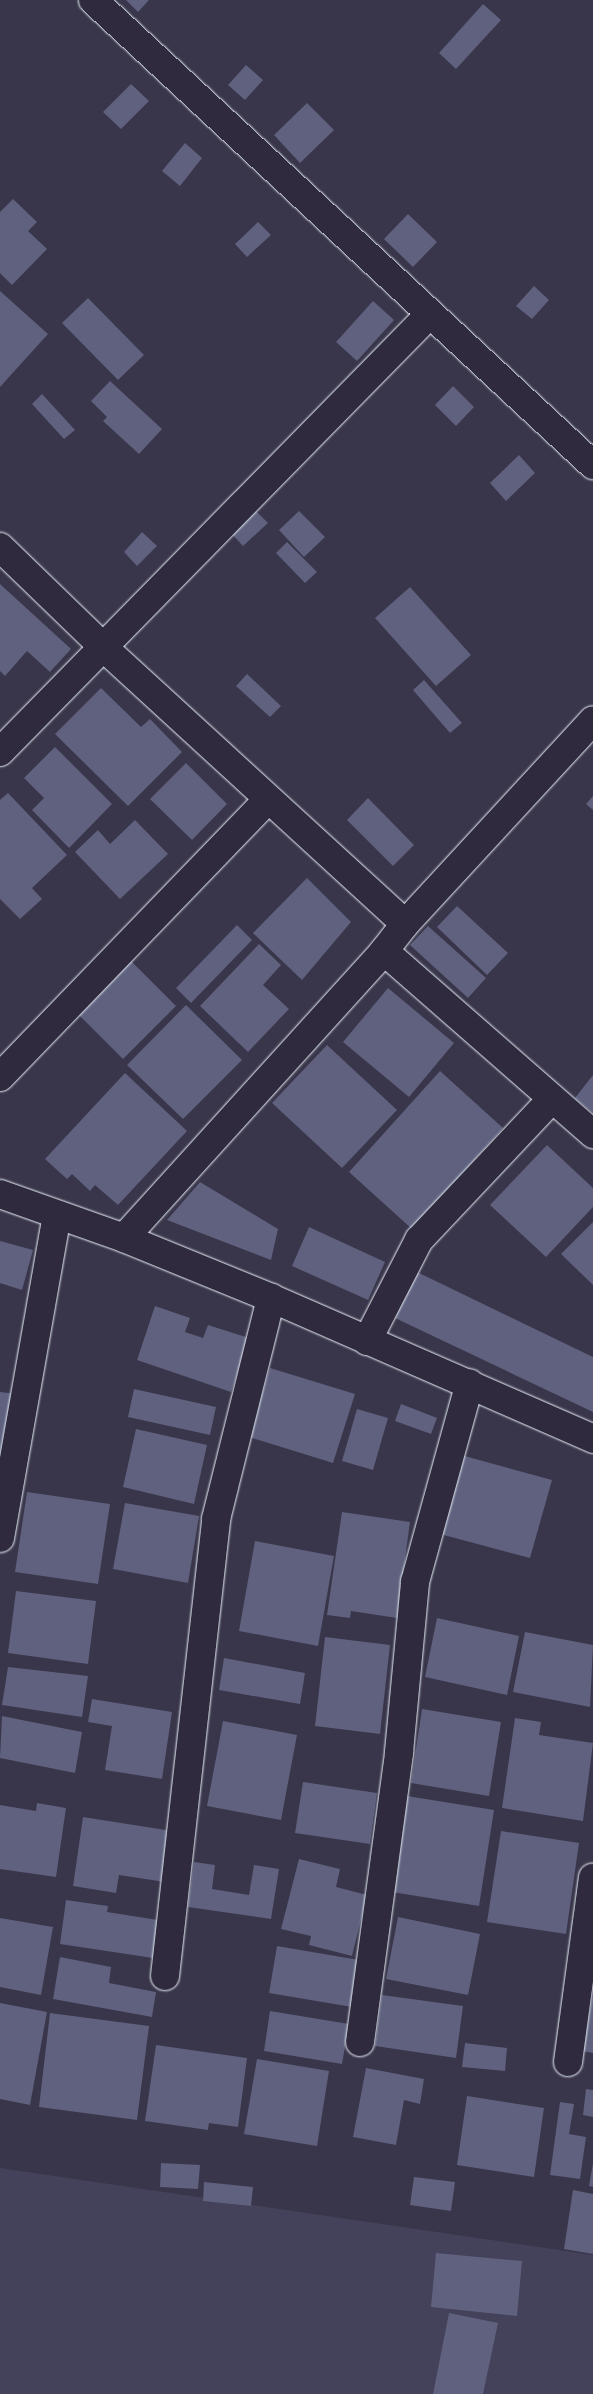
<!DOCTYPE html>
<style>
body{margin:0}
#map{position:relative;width:593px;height:2394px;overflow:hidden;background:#39354a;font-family:Itim,sans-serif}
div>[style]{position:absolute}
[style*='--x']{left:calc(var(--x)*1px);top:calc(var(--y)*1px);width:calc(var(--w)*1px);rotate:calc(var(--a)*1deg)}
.built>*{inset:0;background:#44425a}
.building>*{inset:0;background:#5f617e}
.roads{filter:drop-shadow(0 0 1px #e8f1f8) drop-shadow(0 0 1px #e8f1f8)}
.minor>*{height:28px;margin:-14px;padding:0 14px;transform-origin:14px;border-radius:14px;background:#2f2a3d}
span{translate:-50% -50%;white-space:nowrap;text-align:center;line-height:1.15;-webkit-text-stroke:4px #2f2a3d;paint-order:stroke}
</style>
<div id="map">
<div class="built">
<i style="clip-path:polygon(0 2168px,593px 2255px,593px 2394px,0 2394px)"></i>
</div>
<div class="building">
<i style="clip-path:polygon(126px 0,149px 0,138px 12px)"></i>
<i style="clip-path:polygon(483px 4px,501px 20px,456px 69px,439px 53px)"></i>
<i style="clip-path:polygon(246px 65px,263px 80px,245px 100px,228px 85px)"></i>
<i style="clip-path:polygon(131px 84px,149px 101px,121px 129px,103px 112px)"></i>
<i style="clip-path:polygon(307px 103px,334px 130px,300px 163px,274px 135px)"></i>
<i style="clip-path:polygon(185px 143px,202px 158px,180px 186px,162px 171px)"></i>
<i style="clip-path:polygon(13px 199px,37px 222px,28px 231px,47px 249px,12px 285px,0 273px,0 212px)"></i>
<i style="clip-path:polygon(408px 214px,437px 242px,413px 267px,384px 239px)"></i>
<i style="clip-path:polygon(258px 222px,271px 235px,247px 257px,235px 244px)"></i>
<i style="clip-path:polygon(534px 286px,549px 300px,532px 319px,516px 306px)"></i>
<i style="clip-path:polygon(0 291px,48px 334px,0 387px)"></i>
<i style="clip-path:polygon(88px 298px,144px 355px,118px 380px,62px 323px)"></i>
<i style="clip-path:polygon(373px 301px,394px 320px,357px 361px,336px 342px)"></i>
<i style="clip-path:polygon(110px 381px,162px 429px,139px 454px,103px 421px,107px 417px,91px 401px)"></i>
<i style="clip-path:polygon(453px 386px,474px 407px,456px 426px,435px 405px)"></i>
<i style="clip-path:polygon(42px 394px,75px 430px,64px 439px,32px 404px)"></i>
<i style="clip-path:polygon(519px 455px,535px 473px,506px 501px,490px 483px)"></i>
<i style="clip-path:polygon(255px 510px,268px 523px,243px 546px,230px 532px)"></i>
<i style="clip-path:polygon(299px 511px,325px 537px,304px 557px,279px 530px)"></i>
<i style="clip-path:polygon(142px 532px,157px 546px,137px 566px,124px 552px)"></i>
<i style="clip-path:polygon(287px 542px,317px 572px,305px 583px,276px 553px)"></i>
<i style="clip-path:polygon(0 584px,71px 649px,50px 672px,27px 651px,5px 676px,0 671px)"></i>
<i style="clip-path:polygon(410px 587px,471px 655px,436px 686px,375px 618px)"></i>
<i style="clip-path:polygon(247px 674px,281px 706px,270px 717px,236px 686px)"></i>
<i style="clip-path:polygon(424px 680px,462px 723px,450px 733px,413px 690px)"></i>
<i style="clip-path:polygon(101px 688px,141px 727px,150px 719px,182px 752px,128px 806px,55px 734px)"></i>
<i style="clip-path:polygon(55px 747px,112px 804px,69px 848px,32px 810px,44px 798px,24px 778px)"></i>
<i style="clip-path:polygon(186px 763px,227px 804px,192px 840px,150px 799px)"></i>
<i style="clip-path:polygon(8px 793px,67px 855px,32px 888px,42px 899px,20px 919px,0 899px,0 800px)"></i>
<i style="clip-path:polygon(593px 796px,593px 810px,586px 804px)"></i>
<i style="clip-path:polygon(368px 798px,414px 845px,393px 866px,347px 820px)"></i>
<i style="clip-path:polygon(135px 820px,168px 854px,120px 899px,75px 852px,98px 830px,110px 844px)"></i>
<i style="clip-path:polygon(307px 878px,351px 922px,302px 980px,253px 933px)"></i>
<i style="clip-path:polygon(457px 906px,508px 953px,487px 975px,437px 927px)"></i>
<i style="clip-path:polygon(237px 925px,252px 940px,191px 1003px,176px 988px)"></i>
<i style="clip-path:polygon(428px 926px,486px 978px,468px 998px,410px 945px)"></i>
<i style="clip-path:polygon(259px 944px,281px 965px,263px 985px,289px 1009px,248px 1052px,200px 1006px)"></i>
<i style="clip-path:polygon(130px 960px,176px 1006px,123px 1059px,77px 1013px)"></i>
<i style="clip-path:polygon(388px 988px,454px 1043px,409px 1097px,343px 1042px)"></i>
<i style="clip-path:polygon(186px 1005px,242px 1060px,183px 1119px,127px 1065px)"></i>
<i style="clip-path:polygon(327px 1045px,397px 1110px,342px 1168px,272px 1103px)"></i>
<i style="clip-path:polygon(440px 1071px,503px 1128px,412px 1229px,349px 1172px)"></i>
<i style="clip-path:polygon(125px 1073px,187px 1131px,118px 1205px,95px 1185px,90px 1191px,72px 1174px,67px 1179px,45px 1159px)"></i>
<i style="clip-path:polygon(593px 1075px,593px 1113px,575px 1098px)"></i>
<i style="clip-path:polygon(547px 1145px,593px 1188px,593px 1207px,546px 1257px,490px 1205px)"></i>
<i style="clip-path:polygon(200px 1182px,278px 1229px,271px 1260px,167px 1220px)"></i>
<i style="clip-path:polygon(593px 1222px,593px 1285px,561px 1254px)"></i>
<i style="clip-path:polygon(309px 1227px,385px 1262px,368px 1300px,292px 1266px)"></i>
<i style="clip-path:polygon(0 1241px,33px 1250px,22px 1290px,0 1283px)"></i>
<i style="clip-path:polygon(417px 1272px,593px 1357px,593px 1412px,395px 1318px)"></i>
<i style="clip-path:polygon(155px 1306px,190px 1318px,185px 1332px,203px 1338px,208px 1325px,249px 1338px,231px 1392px,137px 1360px)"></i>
<i style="clip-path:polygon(270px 1368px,355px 1394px,333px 1463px,249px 1437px)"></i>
<i style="clip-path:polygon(134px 1389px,216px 1407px,210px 1435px,128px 1417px)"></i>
<i style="clip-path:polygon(0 1392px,17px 1394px,0 1460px)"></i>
<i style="clip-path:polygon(401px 1404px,437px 1418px,431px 1434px,395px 1421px)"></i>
<i style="clip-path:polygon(357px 1409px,388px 1418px,373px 1470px,342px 1461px)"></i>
<i style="clip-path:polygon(136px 1429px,207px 1445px,194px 1504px,123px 1487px)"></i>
<i style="clip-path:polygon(461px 1455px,552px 1480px,530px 1558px,440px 1534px)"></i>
<i style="clip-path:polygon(27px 1492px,110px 1504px,98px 1584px,15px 1572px)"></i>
<i style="clip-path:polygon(125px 1503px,199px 1516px,188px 1583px,113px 1569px)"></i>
<i style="clip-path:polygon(342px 1512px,410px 1522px,397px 1618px,351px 1611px,350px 1618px,327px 1615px)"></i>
<i style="clip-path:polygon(255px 1541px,334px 1556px,318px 1646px,239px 1631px)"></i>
<i style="clip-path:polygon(16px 1591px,96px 1601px,88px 1664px,8px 1653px)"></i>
<i style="clip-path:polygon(437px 1618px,519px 1636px,507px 1695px,425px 1677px)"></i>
<i style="clip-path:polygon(525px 1632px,593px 1645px,590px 1707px,513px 1692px)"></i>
<i style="clip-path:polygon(325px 1637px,390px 1645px,380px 1734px,315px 1726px)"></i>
<i style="clip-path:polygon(224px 1658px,305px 1673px,300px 1704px,219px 1690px)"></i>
<i style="clip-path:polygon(8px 1667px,88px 1676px,82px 1717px,2px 1705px)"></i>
<i style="clip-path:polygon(92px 1699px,172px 1712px,162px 1779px,105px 1770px,112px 1726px,88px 1722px)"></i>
<i style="clip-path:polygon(422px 1709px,501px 1722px,489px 1796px,411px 1783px)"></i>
<i style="clip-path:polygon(2px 1716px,82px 1732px,75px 1773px,0 1758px)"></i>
<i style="clip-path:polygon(515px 1718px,541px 1722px,539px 1735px,593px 1743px,583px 1821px,502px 1808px)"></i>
<i style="clip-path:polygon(223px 1721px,297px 1735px,281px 1820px,207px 1806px)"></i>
<i style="clip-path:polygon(303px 1782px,377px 1793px,370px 1844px,295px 1833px)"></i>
<i style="clip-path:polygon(407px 1796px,494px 1810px,479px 1906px,392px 1892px)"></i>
<i style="clip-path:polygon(37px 1803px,66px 1808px,56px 1877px,0 1869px,0 1805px,36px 1811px)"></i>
<i style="clip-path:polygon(83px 1817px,172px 1831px,165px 1882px,119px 1875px,116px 1893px,73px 1886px)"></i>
<i style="clip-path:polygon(501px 1831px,579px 1843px,566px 1934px,487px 1922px)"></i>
<i style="clip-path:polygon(299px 1859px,340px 1869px,336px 1887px,367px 1895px,352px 1956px,309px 1945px,311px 1936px,281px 1929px)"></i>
<i style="clip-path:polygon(194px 1862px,215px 1865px,212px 1889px,249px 1895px,254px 1865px,279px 1869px,271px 1919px,188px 1907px)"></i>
<i style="clip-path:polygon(66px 1900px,108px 1906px,107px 1912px,158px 1920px,153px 1958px,60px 1944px)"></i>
<i style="clip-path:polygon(398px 1917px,480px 1934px,468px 1995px,386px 1979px)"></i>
<i style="clip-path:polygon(0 1918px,53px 1927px,41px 1995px,0 1987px)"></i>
<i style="clip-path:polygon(277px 1946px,359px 1960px,352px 2007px,269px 1993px)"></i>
<i style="clip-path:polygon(60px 1957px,111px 1967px,109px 1983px,156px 1992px,152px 2017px,53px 1999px)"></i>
<i style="clip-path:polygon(382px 1995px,463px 2006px,456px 2058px,375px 2046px)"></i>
<i style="clip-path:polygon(593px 1995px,593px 2053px,582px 2051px)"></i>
<i style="clip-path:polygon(0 2003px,47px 2012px,30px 2105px,0 2099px)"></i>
<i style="clip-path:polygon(270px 2011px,349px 2024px,342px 2064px,264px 2051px)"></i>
<i style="clip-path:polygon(50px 2013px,149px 2026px,137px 2120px,39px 2107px)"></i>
<i style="clip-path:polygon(465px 2043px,507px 2048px,505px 2071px,462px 2067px)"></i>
<i style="clip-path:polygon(156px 2045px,247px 2058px,238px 2127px,209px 2123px,208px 2130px,145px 2121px)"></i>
<i style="clip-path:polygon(257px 2059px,329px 2071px,317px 2146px,244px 2134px)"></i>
<i style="clip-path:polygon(366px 2068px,424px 2079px,420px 2104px,404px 2100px,396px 2145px,353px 2137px)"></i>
<i style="clip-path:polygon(586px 2089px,593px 2090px,593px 2117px,583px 2115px)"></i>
<i style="clip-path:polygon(467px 2096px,544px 2108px,534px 2177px,457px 2165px)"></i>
<i style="clip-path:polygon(560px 2102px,574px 2104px,569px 2134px,586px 2137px,580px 2179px,550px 2175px)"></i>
<i style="clip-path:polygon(161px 2163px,200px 2165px,198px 2189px,160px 2187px)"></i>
<i style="clip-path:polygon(593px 2163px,593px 2187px,589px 2186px)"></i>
<i style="clip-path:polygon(414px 2177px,455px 2182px,451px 2211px,410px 2205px)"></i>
<i style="clip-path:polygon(204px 2182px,253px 2187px,251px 2206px,203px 2201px)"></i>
<i style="clip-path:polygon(573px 2190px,593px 2194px,593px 2254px,564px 2249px)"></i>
<i style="clip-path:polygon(436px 2253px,522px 2261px,517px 2316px,431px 2307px)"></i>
<i style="clip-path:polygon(449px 2313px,498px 2323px,483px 2394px,433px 2394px)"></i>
</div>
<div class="roads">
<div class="minor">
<i style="--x:93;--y:0;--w:683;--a:42.92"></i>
<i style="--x:0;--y:547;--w:142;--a:44.1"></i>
<i style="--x:102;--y:646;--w:411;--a:42.5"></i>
<i style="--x:0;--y:752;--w:612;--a:-45.53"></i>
<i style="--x:384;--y:951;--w:278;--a:41.2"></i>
<i style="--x:0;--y:1077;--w:386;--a:-46"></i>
<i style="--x:0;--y:1194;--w:132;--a:19.5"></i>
<i style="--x:124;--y:1238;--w:159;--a:22.2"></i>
<i style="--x:271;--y:1298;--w:352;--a:23.6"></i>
<i style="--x:124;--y:1238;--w:387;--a:-47.8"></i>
<i style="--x:384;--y:951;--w:34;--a:-52"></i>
<i style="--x:405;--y:924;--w:277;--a:-47.3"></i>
<i style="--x:367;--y:1341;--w:114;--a:-62.8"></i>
<i style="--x:419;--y:1240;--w:194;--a:-46.7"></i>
<i style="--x:0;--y:1538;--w:328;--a:-80"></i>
<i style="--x:165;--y:1976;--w:460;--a:-83.6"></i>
<i style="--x:216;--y:1519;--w:228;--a:-76"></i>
<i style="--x:360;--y:2042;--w:293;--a:-82.3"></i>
<i style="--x:399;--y:1752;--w:171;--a:-84.6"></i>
<i style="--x:415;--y:1582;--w:206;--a:-74.6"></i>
<i style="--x:568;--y:2062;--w:186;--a:-82.3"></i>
</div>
</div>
</div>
